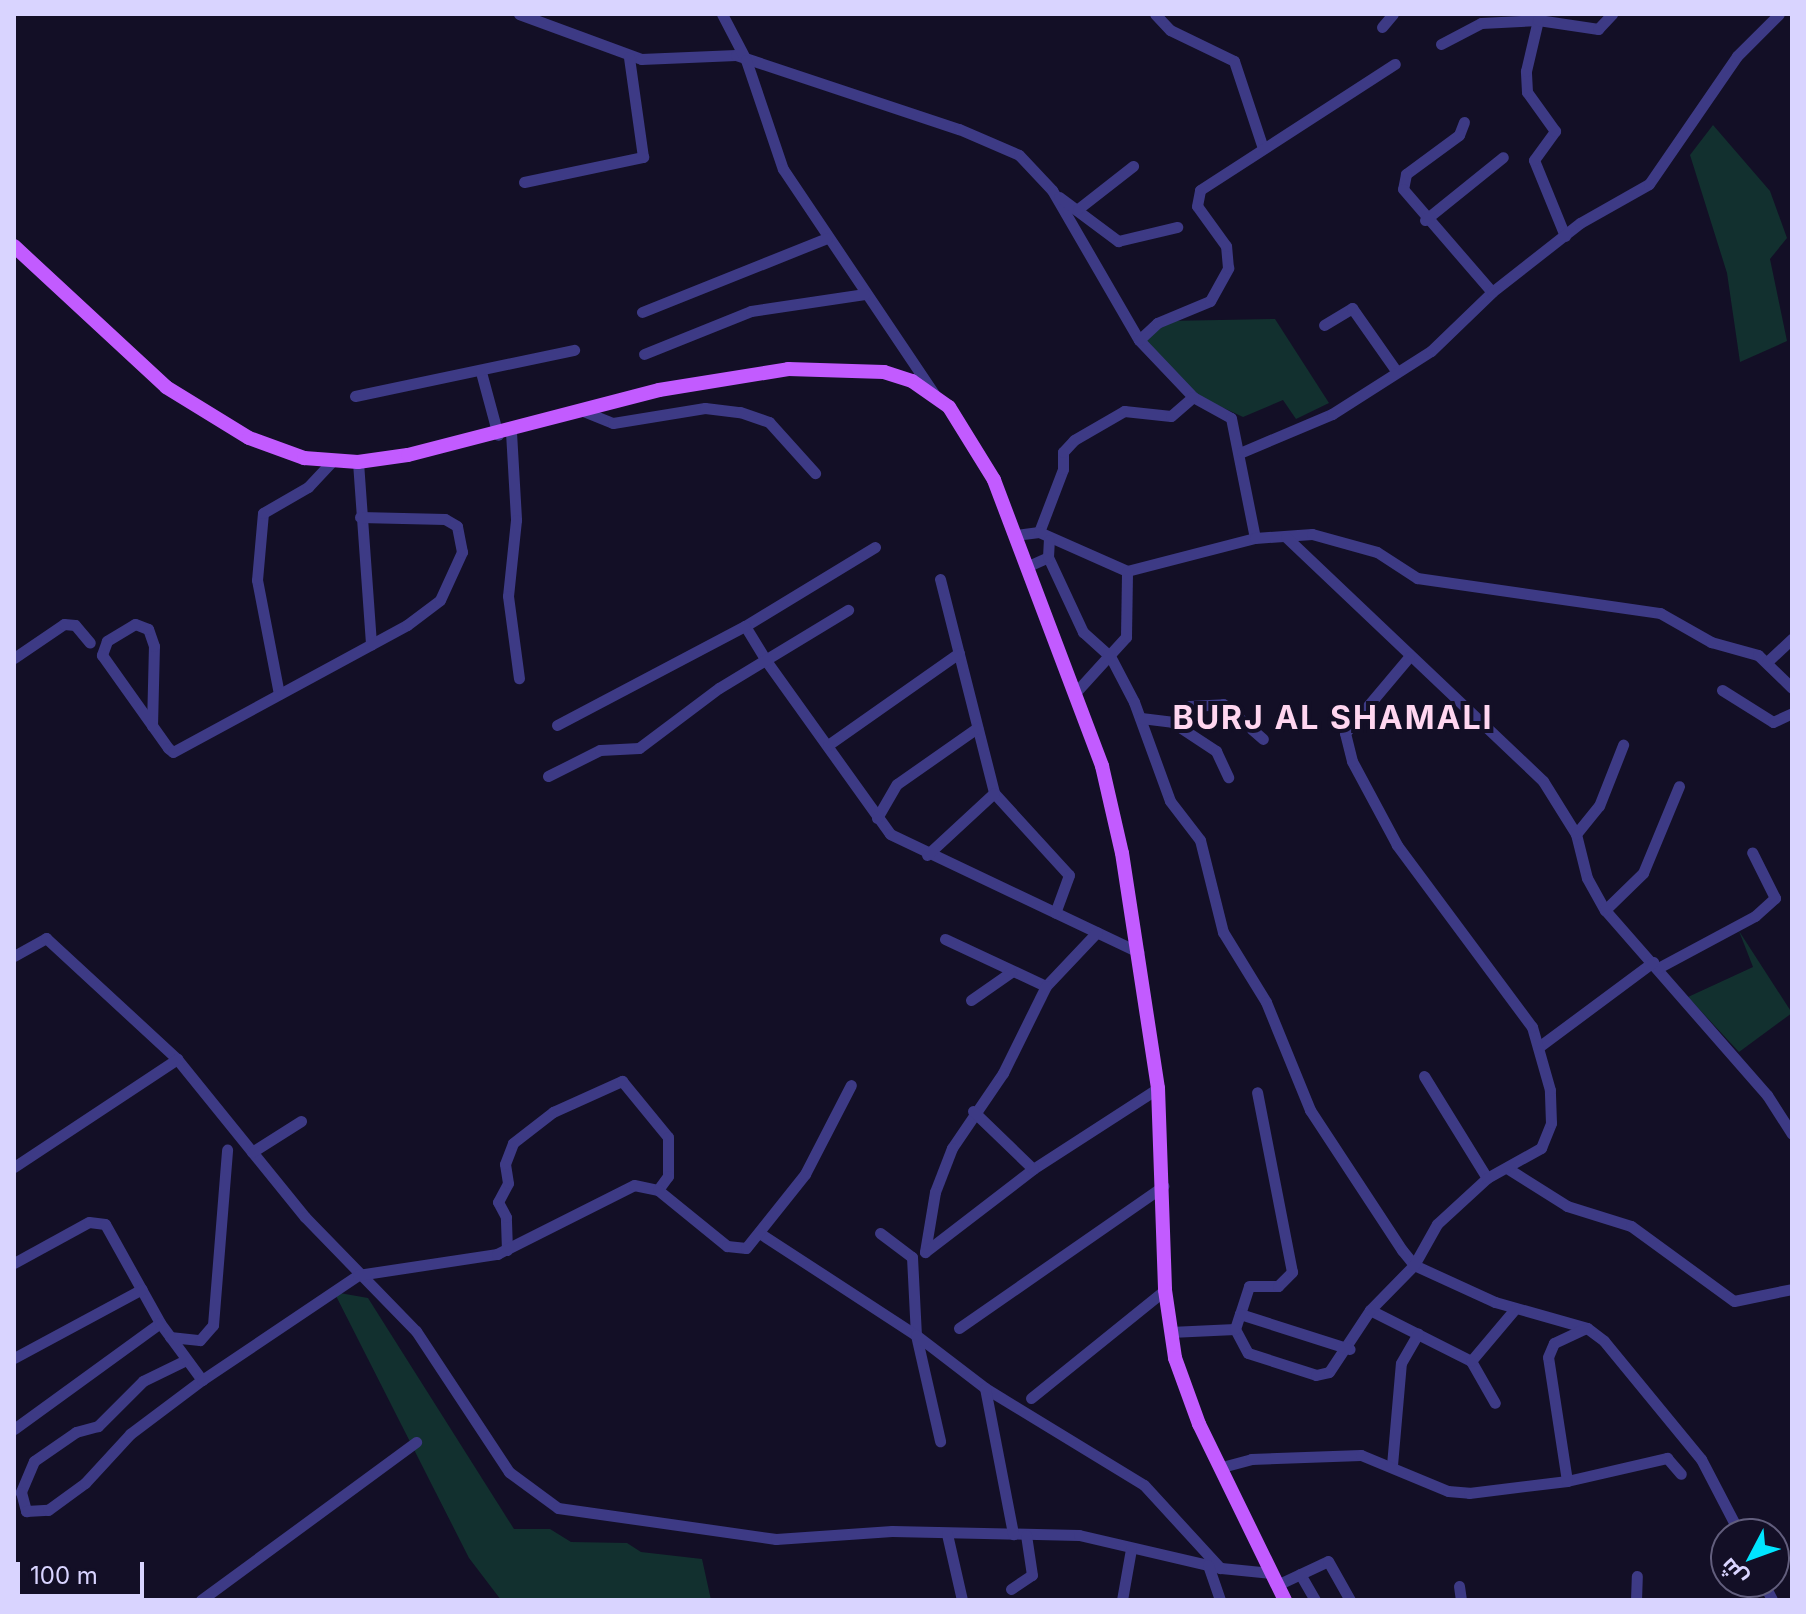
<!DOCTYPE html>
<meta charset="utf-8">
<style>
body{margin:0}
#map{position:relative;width:1806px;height:1614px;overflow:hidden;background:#130f26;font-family:Inter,Cairo,sans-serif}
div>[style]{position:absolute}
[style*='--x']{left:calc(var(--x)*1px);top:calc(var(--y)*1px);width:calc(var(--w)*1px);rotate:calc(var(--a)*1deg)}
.green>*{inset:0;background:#12302f}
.minor>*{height:11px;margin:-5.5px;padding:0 5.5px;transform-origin:5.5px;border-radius:5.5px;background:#3d3a85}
.major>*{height:14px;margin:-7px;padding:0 7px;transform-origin:7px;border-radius:7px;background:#c25bff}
span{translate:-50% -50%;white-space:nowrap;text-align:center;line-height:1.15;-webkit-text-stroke:8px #130f26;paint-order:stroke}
.district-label{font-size:32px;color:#ffd6f0;font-weight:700;letter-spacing:2px}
.frame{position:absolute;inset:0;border:16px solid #d9d4ff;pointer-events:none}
.north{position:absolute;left:1710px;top:1518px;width:80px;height:80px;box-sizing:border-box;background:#130f26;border:2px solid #625e7d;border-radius:50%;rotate:229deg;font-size:22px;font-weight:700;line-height:32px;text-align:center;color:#d9d4ff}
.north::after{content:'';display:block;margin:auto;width:28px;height:36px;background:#00e5ff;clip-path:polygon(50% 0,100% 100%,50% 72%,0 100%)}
.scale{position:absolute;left:16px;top:1562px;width:128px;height:36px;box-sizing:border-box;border:4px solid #d9d4ff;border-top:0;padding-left:10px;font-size:24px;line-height:28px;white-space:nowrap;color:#d9d4ff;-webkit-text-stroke:6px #130f26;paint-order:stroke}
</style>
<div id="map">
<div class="green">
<i style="clip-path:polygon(1713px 125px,1770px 191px,1787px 238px,1770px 259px,1787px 341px,1740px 362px,1727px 273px,1690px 155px)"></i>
<i style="clip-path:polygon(1275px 319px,1329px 403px,1296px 419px,1283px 400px,1243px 417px,1196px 395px,1144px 340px,1167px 321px)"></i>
<i style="clip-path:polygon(1739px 931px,1792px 1013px,1739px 1052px,1688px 997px,1753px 967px)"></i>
<i style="clip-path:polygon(334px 1292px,368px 1298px,514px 1529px,550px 1529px,571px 1542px,627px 1543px,641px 1552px,702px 1559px,711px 1600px,501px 1600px,469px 1558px)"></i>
</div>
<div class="minor">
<i style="--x:519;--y:14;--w:130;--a:20.2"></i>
<i style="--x:641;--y:59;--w:95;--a:-2.4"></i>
<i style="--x:736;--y:55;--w:235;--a:18.4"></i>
<i style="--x:959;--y:129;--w:65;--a:23.4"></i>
<i style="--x:1019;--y:155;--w:48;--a:46.7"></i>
<i style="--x:1052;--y:190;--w:173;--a:59.9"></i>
<i style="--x:1139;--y:340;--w:79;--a:46.5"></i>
<i style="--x:1193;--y:397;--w:43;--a:28.9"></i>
<i style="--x:1231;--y:418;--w:122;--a:78.7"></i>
<i style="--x:722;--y:14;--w:52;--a:62.4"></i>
<i style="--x:746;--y:60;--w:115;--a:71.3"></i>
<i style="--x:783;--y:169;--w:272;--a:56.1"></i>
<i style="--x:1155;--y:14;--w:22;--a:47"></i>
<i style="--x:1170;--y:30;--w:71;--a:25.8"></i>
<i style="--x:1234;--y:61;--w:89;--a:71.6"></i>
<i style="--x:1382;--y:27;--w:17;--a:-50"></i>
<i style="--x:1441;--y:44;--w:45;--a:-27.7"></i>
<i style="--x:1481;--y:23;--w:57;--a:-3"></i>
<i style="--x:1464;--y:122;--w:14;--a:111"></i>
<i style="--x:1459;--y:135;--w:66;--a:143.7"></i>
<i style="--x:1406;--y:174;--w:15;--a:101"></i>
<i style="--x:1403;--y:189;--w:136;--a:49.2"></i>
<i style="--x:524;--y:182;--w:122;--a:-11.9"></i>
<i style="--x:643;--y:157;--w:101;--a:-98"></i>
<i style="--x:1059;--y:197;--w:74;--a:36.7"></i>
<i style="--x:1118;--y:241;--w:61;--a:-13.3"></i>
<i style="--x:1078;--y:209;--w:70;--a:-38"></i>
<i style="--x:1425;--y:220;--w:100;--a:-38.9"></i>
<i style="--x:1565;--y:236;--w:82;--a:-112.2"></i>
<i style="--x:1534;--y:160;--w:36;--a:-54"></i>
<i style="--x:1555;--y:131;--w:48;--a:-125.7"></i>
<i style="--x:1527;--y:92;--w:21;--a:-93"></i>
<i style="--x:1526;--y:71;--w:52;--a:-76.8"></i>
<i style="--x:1538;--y:20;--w:61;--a:8.5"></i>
<i style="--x:1598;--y:29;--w:21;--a:-47"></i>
<i style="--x:642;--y:312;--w:199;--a:-21.8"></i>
<i style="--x:1324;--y:325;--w:33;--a:-31"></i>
<i style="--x:1352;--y:308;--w:78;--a:54.9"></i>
<i style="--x:1139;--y:340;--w:25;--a:-43"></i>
<i style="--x:1157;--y:323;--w:57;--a:-22.5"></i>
<i style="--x:1210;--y:301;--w:38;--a:-61"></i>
<i style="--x:1228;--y:268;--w:22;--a:-95"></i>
<i style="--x:1226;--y:246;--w:49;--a:-125.9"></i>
<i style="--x:1197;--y:206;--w:16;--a:-79"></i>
<i style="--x:1200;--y:190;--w:232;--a:-32.9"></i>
<i style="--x:644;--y:354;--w:115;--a:-21.9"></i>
<i style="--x:751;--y:311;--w:115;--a:-8.5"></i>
<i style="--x:481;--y:372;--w:65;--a:74.9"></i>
<i style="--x:355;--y:396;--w:224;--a:-11.9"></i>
<i style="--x:583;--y:411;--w:32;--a:22"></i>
<i style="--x:613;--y:423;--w:93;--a:-9.3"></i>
<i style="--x:705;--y:408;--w:35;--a:7"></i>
<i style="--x:740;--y:412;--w:31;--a:19"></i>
<i style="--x:769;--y:422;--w:69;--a:48"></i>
<i style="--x:511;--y:432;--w:88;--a:86.7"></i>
<i style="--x:516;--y:520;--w:76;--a:96"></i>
<i style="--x:508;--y:596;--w:83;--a:82.4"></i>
<i style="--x:1242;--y:452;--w:98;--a:-22.9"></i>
<i style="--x:1332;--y:414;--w:117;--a:-32.5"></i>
<i style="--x:1431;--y:351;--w:85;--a:-44"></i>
<i style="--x:1492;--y:292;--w:112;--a:-38.1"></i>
<i style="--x:1580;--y:223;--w:79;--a:-29.5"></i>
<i style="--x:1649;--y:184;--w:155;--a:-55.5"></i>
<i style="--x:1737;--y:56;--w:59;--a:-45"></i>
<i style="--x:358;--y:462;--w:183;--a:85.9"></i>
<i style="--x:1039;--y:532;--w:67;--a:-69.1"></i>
<i style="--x:1063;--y:469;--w:17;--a:-90"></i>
<i style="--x:1063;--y:452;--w:16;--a:-47"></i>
<i style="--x:1074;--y:440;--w:58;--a:-30.1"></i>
<i style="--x:1124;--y:411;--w:47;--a:6.1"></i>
<i style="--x:1171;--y:416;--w:29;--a:-41"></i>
<i style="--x:1015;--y:535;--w:24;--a:-7"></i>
<i style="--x:1039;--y:532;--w:96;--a:23.9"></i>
<i style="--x:1127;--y:571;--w:132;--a:-14.5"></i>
<i style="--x:1255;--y:538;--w:57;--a:-4"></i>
<i style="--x:1312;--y:534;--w:67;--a:15.5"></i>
<i style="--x:1377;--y:552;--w:48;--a:33"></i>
<i style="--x:1417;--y:578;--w:246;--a:8.2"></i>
<i style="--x:1660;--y:613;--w:59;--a:29.6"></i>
<i style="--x:1711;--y:642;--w:49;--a:15.5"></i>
<i style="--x:1758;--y:655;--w:47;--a:44.1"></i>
<i style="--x:1286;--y:537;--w:354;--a:43.5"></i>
<i style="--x:1543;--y:781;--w:62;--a:58.1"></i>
<i style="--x:1576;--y:834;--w:45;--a:76"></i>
<i style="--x:1587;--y:878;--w:37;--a:61"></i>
<i style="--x:1605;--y:910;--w:246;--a:48.8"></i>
<i style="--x:1767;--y:1095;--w:46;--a:57.3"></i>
<i style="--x:875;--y:547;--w:152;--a:148.7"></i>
<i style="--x:745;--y:626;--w:42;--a:58.6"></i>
<i style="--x:767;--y:662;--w:211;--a:54.4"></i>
<i style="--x:890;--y:834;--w:275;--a:25.4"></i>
<i style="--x:1048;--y:557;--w:83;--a:65"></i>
<i style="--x:1083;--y:632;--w:36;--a:42"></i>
<i style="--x:1110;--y:656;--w:52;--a:62.4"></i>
<i style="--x:1134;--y:702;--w:105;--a:70"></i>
<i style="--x:1170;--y:801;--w:49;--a:52.4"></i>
<i style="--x:1200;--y:840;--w:95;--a:76"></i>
<i style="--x:1223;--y:932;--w:82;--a:58.4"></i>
<i style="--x:1266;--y:1002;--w:117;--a:67.8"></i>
<i style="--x:1310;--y:1110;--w:168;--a:56.7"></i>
<i style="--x:1402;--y:1250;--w:19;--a:51"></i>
<i style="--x:1414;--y:1265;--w:89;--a:24.6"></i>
<i style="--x:1495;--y:1302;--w:96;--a:15.8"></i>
<i style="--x:1587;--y:1328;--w:21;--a:37"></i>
<i style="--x:1604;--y:1341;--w:153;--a:50.6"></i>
<i style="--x:1701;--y:1459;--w:85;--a:62.5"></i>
<i style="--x:1026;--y:567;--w:24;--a:-24"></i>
<i style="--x:1048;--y:557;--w:17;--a:-87"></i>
<i style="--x:940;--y:579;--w:221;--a:75.8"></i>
<i style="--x:994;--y:793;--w:111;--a:47.6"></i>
<i style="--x:1069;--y:875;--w:40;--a:110.2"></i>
<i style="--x:14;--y:658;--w:60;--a:-34.2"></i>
<i style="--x:64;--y:624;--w:11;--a:5"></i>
<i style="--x:75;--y:625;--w:23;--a:50"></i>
<i style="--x:1767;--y:662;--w:34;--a:-43"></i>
<i style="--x:1722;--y:690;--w:60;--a:32.1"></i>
<i style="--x:1773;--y:722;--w:21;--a:-25"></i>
<i style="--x:1075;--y:693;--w:76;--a:-47.7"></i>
<i style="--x:1126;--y:637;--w:66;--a:-89.1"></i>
<i style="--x:279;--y:694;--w:116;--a:-100.9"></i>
<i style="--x:257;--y:580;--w:67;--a:-84.9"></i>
<i style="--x:263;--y:513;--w:52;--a:-30"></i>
<i style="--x:308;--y:487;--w:34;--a:-47"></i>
<i style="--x:1141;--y:718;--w:31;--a:7"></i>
<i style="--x:1172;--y:722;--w:53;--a:33.4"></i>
<i style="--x:1216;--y:751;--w:29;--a:65"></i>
<i style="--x:1172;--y:722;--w:24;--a:-42"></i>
<i style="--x:1190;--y:706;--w:33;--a:-3"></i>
<i style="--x:1223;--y:704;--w:53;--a:41.2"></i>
<i style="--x:557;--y:725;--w:212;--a:-27.8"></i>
<i style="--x:152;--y:726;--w:80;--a:-88.6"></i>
<i style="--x:154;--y:646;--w:18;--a:-109"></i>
<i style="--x:148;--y:629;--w:14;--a:-159"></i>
<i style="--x:135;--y:624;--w:33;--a:149"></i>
<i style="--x:107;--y:641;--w:15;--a:110"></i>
<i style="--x:102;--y:655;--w:114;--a:54.6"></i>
<i style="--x:168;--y:748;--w:6;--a:39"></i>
<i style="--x:173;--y:752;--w:266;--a:-28.5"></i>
<i style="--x:407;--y:625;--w:41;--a:-37.1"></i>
<i style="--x:440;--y:600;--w:53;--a:-65.4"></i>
<i style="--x:462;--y:552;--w:26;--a:-101"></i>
<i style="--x:457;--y:526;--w:14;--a:-150"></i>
<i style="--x:445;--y:519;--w:85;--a:-178.7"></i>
<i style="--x:828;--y:745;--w:160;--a:-35.1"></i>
<i style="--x:548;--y:776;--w:58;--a:-26.6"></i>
<i style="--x:600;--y:750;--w:39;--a:-3"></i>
<i style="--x:639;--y:748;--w:100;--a:-36.9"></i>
<i style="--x:719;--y:688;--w:151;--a:-31.2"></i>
<i style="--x:877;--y:818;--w:39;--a:-60"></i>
<i style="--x:897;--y:784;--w:98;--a:-35"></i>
<i style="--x:1576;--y:834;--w:36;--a:-51"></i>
<i style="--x:1599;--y:806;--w:66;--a:-68.5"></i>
<i style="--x:927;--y:855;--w:91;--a:-42.8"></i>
<i style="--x:1605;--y:910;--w:53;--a:-44.2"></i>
<i style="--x:1643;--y:873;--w:94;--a:-67.5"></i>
<i style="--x:945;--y:939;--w:111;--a:25"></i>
<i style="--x:1046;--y:986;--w:74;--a:-46.6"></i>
<i style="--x:14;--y:956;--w:37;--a:-29"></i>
<i style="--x:46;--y:938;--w:178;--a:42.7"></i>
<i style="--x:177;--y:1059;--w:203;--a:51"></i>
<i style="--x:305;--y:1217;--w:159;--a:45.8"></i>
<i style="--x:416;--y:1331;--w:169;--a:56.6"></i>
<i style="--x:509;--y:1472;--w:61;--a:36.3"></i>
<i style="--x:558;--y:1508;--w:220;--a:8.1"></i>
<i style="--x:776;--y:1539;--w:116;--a:-3.9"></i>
<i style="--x:892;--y:1531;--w:187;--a:1.2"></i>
<i style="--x:1079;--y:1535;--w:146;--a:13.1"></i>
<i style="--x:1221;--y:1568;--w:51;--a:5.6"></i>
<i style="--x:1658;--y:968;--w:110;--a:-28.2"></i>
<i style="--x:1755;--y:916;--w:27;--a:-42"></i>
<i style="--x:1775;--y:898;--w:51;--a:-116.6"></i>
<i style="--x:1046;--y:986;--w:97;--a:116.3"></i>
<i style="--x:1003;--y:1073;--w:91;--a:124.2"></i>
<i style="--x:952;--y:1148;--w:47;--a:111.1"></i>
<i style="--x:935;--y:1192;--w:61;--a:99.5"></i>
<i style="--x:925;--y:1252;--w:136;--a:-37.5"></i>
<i style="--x:1033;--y:1169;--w:149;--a:-32.9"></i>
<i style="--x:971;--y:1000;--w:49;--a:-35"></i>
<i style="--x:1540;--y:1046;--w:141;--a:-36.6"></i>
<i style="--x:1424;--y:1076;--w:120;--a:58.3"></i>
<i style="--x:973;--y:1111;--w:83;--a:44"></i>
<i style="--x:252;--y:1152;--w:58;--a:-32.3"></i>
<i style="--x:14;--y:1167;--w:196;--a:-33.5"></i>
<i style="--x:1507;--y:1168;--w:71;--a:32.3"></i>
<i style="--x:1567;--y:1206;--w:67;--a:17.4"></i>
<i style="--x:1631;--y:1226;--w:127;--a:36.1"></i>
<i style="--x:1734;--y:1301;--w:59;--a:-11.7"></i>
<i style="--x:880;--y:1233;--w:40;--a:37"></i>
<i style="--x:912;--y:1257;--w:78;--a:87.1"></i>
<i style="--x:916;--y:1335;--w:109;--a:77.2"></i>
<i style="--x:761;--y:1234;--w:185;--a:33.1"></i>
<i style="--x:916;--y:1335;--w:87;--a:37.5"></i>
<i style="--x:985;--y:1388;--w:186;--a:31.4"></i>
<i style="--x:1144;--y:1485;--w:113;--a:47.5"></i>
<i style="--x:507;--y:1250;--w:33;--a:-92"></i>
<i style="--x:506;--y:1217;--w:17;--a:-118"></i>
<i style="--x:498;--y:1202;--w:21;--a:-62"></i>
<i style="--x:508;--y:1183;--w:19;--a:-99"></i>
<i style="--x:505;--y:1164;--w:22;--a:-69"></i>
<i style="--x:513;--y:1143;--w:51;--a:-37.8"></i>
<i style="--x:553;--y:1112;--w:76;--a:-24.2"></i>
<i style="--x:622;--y:1081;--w:72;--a:50.6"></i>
<i style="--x:668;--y:1137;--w:39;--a:90"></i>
<i style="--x:668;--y:1176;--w:17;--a:126"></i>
<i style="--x:14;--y:1263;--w:85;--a:-28.7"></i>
<i style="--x:89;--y:1222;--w:16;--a:7"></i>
<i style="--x:105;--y:1224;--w:113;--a:60.9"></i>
<i style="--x:1370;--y:1310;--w:113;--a:26.8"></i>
<i style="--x:1471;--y:1361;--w:48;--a:60.3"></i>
<i style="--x:1240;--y:1314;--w:29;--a:-72"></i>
<i style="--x:1249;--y:1286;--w:29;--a:0"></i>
<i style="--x:1278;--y:1286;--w:20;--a:-45"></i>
<i style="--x:1292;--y:1272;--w:183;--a:-101"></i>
<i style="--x:959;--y:1328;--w:249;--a:-34.8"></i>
<i style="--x:1235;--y:1329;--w:27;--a:62"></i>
<i style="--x:1248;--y:1353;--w:71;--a:17.9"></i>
<i style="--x:1316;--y:1375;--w:13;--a:-13"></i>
<i style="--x:1329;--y:1372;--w:74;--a:-56.5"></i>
<i style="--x:1370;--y:1310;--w:63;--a:-45.6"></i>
<i style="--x:1414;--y:1265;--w:47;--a:-60.7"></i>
<i style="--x:1437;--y:1224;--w:68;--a:-42.6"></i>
<i style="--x:1487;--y:1178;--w:62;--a:-29.1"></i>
<i style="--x:1541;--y:1148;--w:27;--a:-68"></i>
<i style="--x:1551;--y:1123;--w:33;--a:-92"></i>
<i style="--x:1550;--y:1090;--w:66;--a:-105.9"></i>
<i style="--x:1532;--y:1027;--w:227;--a:-126.6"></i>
<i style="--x:1397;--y:845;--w:95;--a:-118.2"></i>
<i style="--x:1352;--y:761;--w:29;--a:-104"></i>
<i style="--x:1345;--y:733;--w:99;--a:-49.9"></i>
<i style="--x:1170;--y:1332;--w:65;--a:-2.6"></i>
<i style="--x:1235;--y:1329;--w:16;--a:-72"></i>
<i style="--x:1240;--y:1314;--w:115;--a:17.7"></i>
<i style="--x:170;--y:1337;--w:30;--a:6"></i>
<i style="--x:200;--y:1340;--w:20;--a:-49"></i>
<i style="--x:213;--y:1325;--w:176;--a:-85.4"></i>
<i style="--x:14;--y:1358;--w:145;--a:-28.3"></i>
<i style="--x:186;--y:1360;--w:48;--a:154"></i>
<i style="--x:143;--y:1381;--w:64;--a:135"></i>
<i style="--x:98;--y:1426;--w:23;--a:165"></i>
<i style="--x:76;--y:1432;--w:51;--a:145.4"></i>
<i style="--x:34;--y:1461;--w:34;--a:113"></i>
<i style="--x:21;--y:1492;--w:20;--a:75"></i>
<i style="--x:26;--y:1511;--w:22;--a:-3"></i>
<i style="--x:48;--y:1510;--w:46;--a:-36.1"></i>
<i style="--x:85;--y:1483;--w:67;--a:-47.4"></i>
<i style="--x:130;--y:1434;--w:90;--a:-36.9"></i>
<i style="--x:1471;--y:1361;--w:68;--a:-49.8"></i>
<i style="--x:985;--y:1388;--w:149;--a:79.1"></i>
<i style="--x:1031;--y:1398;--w:172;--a:-38.9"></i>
<i style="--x:14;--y:1429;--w:180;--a:-36"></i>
<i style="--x:160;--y:1323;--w:71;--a:53.6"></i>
<i style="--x:202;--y:1380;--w:188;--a:-33.9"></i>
<i style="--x:358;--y:1275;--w:141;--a:-8.6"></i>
<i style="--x:497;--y:1254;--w:153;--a:-26.7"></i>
<i style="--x:634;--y:1185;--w:25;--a:12"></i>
<i style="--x:658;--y:1190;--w:89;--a:39.1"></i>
<i style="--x:727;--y:1246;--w:19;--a:6"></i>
<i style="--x:746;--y:1248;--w:95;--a:-51.4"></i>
<i style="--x:805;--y:1174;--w:100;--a:-62.7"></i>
<i style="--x:1392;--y:1465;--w:102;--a:-85"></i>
<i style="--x:1401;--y:1363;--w:34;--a:-60"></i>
<i style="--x:1222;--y:1467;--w:30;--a:-15"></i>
<i style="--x:1251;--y:1459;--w:110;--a:-2.1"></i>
<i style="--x:1361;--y:1455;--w:94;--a:22.5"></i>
<i style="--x:1448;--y:1491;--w:21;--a:5"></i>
<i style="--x:1469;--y:1493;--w:99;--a:-7"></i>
<i style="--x:1567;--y:1481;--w:103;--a:-13"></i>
<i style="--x:1667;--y:1458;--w:21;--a:49"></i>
<i style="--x:1567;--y:1481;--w:125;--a:-98.7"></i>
<i style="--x:1548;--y:1357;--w:15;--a:-67"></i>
<i style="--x:1554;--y:1343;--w:33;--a:-25"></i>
<i style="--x:947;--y:1534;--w:68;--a:77.2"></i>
<i style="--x:1208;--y:1565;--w:37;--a:71"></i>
<i style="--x:1300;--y:1574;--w:30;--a:60"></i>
<i style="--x:1763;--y:1582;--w:20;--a:63"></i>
<i style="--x:1277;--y:1585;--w:56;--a:-25.2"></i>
<i style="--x:1328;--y:1561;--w:45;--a:60.6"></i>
<i style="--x:1459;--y:1586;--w:14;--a:82"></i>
<i style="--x:1011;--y:1589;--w:25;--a:-34"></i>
<i style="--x:1032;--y:1575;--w:40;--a:-98.5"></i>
<i style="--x:201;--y:1600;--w:267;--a:-36.3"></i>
<i style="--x:1122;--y:1600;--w:52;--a:-80"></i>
<i style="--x:1636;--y:1600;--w:24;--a:-88"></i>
</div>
<div class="major">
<i style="--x:14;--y:246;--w:207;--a:42.8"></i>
<i style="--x:166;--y:387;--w:97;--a:31.6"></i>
<i style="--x:249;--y:438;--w:59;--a:20"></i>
<i style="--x:304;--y:458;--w:54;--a:4.2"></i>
<i style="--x:358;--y:462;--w:50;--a:-8"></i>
<i style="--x:408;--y:455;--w:259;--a:-14.5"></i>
<i style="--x:659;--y:390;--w:131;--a:-9.2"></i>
<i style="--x:788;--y:369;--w:96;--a:1.8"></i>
<i style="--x:884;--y:372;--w:29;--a:18"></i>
<i style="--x:912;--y:381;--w:45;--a:35.1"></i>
<i style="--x:949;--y:407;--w:86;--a:58.3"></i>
<i style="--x:994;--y:480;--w:306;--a:69.3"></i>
<i style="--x:1102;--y:766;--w:89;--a:77.1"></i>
<i style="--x:1122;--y:853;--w:238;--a:81.3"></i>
<i style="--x:1158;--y:1088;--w:202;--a:88"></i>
<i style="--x:1165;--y:1290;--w:69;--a:81.6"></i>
<i style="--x:1175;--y:1358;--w:70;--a:70"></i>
<i style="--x:1199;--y:1424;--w:196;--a:64"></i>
</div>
<div class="district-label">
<span style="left:1333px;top:718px">BURJ AL SHAMALI</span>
</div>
<div class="frame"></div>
<div class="north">ش</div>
<div class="scale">100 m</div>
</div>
